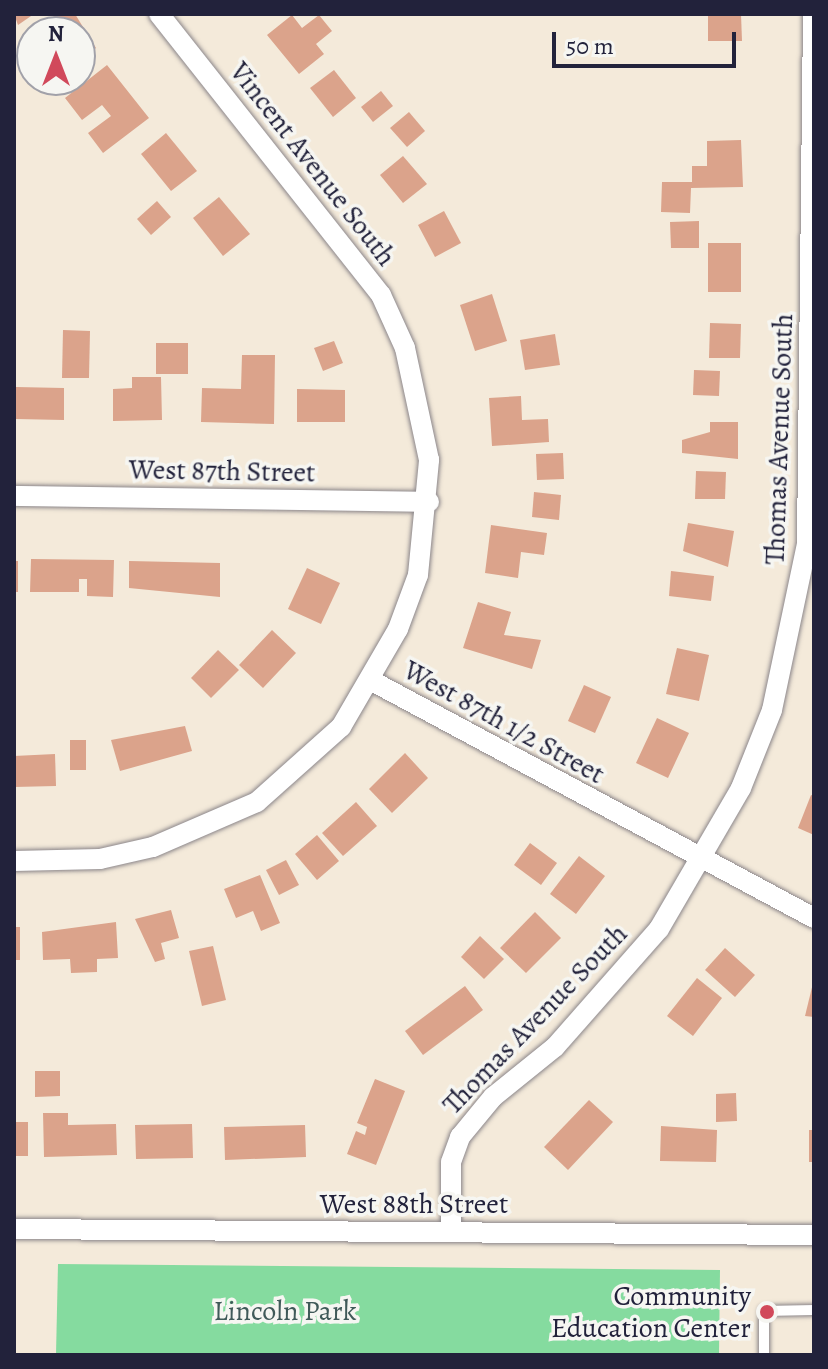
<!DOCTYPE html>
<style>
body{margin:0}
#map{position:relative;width:828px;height:1369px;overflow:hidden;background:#f4eada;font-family:Alegreya,serif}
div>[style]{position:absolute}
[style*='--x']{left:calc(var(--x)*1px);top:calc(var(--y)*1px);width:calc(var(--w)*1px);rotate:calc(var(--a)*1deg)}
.green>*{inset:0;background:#85db9f}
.building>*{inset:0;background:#dba38b}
.roads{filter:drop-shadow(0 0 2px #8b868a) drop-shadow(0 0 2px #8b868a)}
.lane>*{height:10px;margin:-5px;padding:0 5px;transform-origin:5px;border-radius:5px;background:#fff}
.street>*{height:20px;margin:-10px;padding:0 10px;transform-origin:10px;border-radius:10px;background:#fff}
.dots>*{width:22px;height:22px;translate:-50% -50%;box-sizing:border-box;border:4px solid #f6f6f2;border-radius:50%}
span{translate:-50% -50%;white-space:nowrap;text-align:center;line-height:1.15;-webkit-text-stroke:7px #f6f6f2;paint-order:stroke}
.street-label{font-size:28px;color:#22223b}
.poi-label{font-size:28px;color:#22223b}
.right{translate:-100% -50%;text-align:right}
.park-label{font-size:28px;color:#405a59}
.frame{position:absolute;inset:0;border:16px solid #22223b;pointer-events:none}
.north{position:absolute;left:16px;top:16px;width:80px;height:80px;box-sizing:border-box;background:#f6f6f2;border:2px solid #a1a1a9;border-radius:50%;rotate:0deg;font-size:22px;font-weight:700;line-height:32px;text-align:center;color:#22223b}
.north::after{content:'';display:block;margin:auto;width:28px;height:36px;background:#d1495b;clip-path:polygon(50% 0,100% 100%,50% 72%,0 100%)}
.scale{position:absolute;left:552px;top:32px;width:184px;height:36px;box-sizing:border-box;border:4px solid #22223b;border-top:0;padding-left:10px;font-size:24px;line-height:28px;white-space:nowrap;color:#22223b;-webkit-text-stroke:6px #f6f6f2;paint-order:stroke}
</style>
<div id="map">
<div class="green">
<i style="clip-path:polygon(58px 1264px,720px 1270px,719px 1355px,56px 1355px)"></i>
</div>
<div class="building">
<i style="clip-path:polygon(14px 14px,34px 14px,18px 25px)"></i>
<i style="clip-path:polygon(58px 14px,75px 14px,96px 48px,80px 58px,80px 32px,27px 32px)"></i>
<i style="clip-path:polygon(708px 14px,741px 14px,742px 41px,708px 41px)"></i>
<i style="clip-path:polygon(292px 15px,302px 28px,319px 15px,332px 31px,316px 44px,324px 54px,299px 74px,267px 35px)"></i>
<i style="clip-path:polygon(107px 65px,149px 118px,103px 153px,88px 133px,111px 116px,102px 105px,82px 120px,65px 98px)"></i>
<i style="clip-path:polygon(334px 70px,356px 98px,333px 117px,310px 88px)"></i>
<i style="clip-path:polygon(381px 91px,393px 106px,373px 122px,361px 107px)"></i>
<i style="clip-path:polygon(409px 112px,425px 131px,407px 147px,390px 128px)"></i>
<i style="clip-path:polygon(166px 133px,197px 171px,171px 191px,141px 154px)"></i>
<i style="clip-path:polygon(741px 140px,743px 187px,691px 188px,690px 213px,661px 212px,662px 182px,692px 182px,692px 166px,707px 166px,707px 141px)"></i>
<i style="clip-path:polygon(403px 156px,427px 184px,403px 203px,380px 175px)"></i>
<i style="clip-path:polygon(219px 197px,250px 234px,223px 256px,193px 218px)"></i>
<i style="clip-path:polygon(157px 201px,171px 217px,151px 235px,137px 219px)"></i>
<i style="clip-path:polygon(444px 211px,461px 243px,435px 257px,418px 225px)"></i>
<i style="clip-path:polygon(699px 221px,699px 248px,671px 248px,670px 222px)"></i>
<i style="clip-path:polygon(708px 243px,741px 243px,741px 292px,708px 292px)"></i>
<i style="clip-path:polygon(492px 294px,507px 341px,475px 351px,460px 305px)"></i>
<i style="clip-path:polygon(710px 323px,741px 324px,740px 358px,709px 358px)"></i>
<i style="clip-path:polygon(63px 330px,90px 331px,89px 378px,62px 378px)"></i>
<i style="clip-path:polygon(555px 334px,560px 365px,525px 370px,520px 340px)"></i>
<i style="clip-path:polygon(334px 341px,343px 363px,323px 371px,314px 348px)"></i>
<i style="clip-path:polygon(156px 343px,188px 343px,188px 374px,156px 374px)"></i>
<i style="clip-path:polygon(242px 355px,275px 355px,274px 424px,201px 422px,202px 388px,241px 389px)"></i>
<i style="clip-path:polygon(694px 370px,720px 371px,719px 396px,693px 395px)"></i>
<i style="clip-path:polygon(132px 377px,161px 377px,162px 420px,113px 421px,113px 389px,132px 388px)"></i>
<i style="clip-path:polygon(16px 387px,64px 388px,64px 420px,16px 419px)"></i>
<i style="clip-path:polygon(297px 389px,345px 390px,345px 422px,297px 422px)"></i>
<i style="clip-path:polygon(521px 396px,522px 420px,548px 419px,549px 442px,492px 446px,489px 398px)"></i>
<i style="clip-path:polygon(710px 422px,738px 422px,738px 459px,682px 453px,682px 440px,710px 432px)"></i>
<i style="clip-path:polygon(563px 453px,564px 479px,537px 480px,536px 454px)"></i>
<i style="clip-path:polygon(696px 471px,726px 472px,725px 499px,695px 499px)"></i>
<i style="clip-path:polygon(534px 492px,561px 495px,559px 520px,532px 517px)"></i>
<i style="clip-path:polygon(688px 523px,734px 531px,728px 567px,683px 551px)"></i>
<i style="clip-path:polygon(491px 525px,547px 533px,544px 555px,521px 552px,518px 578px,485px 573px)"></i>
<i style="clip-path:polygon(31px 559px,114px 560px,113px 597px,87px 596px,87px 579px,79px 579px,79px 592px,30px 592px)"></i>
<i style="clip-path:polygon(14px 561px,18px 561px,18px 592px,14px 592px)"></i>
<i style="clip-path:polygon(129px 561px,220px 563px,220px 597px,129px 588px)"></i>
<i style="clip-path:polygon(307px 568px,340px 583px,321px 624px,288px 609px)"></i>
<i style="clip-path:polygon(671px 571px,714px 576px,711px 601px,669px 596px)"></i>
<i style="clip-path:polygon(478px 602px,511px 612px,504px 635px,541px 640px,532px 669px,463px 648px)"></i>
<i style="clip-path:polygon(272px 630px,296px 653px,263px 688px,239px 665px)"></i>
<i style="clip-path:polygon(677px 648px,709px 655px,699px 701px,666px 694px)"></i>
<i style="clip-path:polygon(218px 650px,239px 670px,211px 698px,191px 678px)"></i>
<i style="clip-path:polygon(584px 685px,611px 697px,595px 733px,568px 721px)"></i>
<i style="clip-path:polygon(657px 718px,689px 733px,668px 778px,636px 763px)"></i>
<i style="clip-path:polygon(185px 726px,192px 751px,120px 771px,111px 740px)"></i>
<i style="clip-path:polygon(70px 740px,86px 740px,86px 770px,70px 770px)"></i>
<i style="clip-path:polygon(405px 753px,428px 778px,392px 813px,369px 789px)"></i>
<i style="clip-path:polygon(55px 754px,56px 786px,14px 787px,14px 756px)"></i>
<i style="clip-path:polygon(811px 795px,814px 796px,814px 835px,798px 828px)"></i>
<i style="clip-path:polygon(356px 802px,377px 826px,343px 856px,322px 833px)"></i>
<i style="clip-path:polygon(317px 835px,339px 861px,317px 880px,295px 854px)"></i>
<i style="clip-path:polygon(530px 843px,557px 863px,541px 885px,514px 865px)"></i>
<i style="clip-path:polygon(579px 856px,605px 876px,576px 914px,550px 894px)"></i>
<i style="clip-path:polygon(286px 860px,299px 885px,279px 895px,266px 870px)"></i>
<i style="clip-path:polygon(260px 875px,280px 923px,261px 931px,253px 911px,236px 918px,224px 889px)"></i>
<i style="clip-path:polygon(171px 910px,179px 938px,161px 943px,165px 959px,155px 962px,135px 919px)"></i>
<i style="clip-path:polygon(535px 912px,561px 938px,526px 973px,500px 948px)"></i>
<i style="clip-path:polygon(116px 922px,118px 958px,97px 959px,97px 972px,71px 973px,70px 959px,43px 960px,42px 932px)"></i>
<i style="clip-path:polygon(14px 927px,20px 927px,20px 960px,14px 960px)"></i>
<i style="clip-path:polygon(480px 936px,504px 959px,484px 979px,461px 957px)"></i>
<i style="clip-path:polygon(213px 946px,226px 1000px,202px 1006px,189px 951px)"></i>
<i style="clip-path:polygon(725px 948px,755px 975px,735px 997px,705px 970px)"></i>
<i style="clip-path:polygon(697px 978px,722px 998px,693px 1036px,667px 1016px)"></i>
<i style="clip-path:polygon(814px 979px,814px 1017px,805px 1016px)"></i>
<i style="clip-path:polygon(465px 986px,483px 1010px,423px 1055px,405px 1031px)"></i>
<i style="clip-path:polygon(35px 1071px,60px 1071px,60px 1096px,35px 1097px)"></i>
<i style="clip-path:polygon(375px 1079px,405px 1091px,376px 1165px,347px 1154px,356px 1131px,365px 1135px,367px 1127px,357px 1123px)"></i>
<i style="clip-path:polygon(736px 1093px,737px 1121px,716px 1122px,716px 1094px)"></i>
<i style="clip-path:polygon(589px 1100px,613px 1122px,568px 1170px,544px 1147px)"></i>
<i style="clip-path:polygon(43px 1113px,68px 1113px,68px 1125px,116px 1124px,117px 1155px,44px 1157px)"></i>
<i style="clip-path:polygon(14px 1122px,28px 1122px,28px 1156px,14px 1156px)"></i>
<i style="clip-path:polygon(192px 1124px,193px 1158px,136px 1159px,135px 1125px)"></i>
<i style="clip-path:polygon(305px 1125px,306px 1157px,225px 1160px,224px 1127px)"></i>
<i style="clip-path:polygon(661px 1126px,717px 1130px,716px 1162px,660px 1161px)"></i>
<i style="clip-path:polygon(809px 1130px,814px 1130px,814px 1162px,809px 1162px)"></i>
</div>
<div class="roads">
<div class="lane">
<i style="--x:764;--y:1355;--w:44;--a:-90"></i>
<i style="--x:764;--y:1311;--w:50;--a:-1.1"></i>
</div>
<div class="street">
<i style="--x:14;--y:496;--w:415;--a:0.8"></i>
<i style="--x:372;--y:681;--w:502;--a:28.2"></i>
<i style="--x:14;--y:861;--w:86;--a:-1.3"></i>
<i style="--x:100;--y:859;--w:54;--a:-12.8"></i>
<i style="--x:153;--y:847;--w:113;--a:-23.4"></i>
<i style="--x:257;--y:802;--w:113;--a:-41.8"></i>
<i style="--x:341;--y:727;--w:113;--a:-59.8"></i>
<i style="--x:398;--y:629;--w:58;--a:-69.7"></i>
<i style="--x:418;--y:575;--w:116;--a:-84.5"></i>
<i style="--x:429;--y:460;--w:115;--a:-102.1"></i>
<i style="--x:405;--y:348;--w:58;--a:-114.4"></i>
<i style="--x:381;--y:295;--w:358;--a:-128.3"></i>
<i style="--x:14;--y:1229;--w:800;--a:0.43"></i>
<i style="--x:451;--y:1232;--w:70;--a:-90"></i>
<i style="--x:451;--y:1162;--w:27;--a:-70"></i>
<i style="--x:460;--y:1137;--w:52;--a:-50.5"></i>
<i style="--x:493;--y:1097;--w:80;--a:-38.9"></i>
<i style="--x:555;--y:1047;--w:157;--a:-48.6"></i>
<i style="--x:659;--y:929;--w:163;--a:-59.8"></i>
<i style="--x:741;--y:788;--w:84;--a:-68.3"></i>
<i style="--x:772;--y:710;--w:170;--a:-78.1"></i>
<i style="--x:807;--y:544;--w:530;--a:-89.35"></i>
</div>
</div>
<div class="dots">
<i style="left:767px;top:1312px;background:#d1495b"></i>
</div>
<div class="street-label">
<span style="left:313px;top:164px;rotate:52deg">Vincent Avenue South</span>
<span style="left:779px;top:439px;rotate:-88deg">Thomas Avenue South</span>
<span style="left:222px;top:471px;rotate:1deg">West 87th Street</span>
<span style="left:504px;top:722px;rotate:29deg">West 87th 1/2 Street</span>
<span style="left:535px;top:1019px;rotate:-46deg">Thomas Avenue South</span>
<span style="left:414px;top:1204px">West 88th Street</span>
</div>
<div class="poi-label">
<span class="right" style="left:751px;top:1312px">Community<br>Education Center</span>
</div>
<div class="park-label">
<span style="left:285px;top:1311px">Lincoln Park</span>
</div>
<div class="frame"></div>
<div class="north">N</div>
<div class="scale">50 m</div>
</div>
